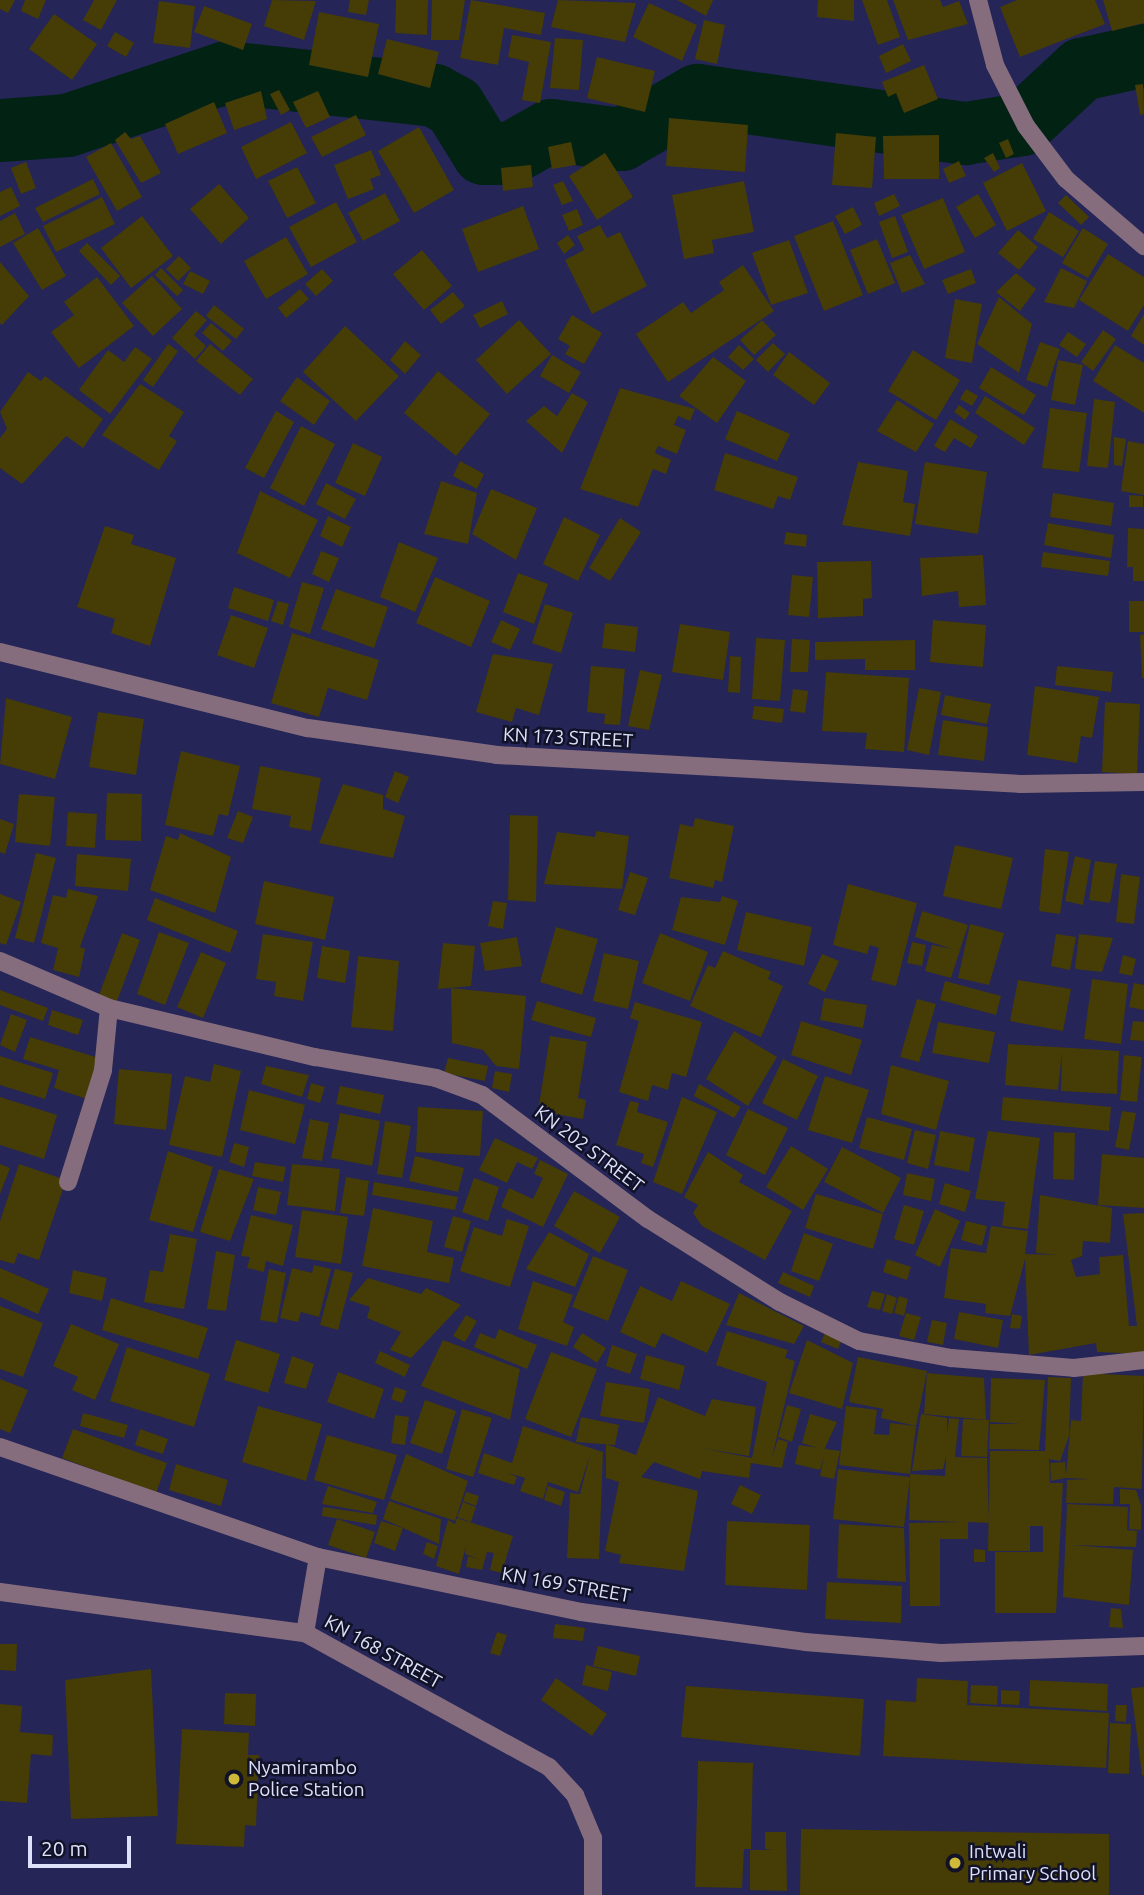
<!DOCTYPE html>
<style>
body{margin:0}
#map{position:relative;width:1144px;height:1895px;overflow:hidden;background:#252557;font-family:Ubuntu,sans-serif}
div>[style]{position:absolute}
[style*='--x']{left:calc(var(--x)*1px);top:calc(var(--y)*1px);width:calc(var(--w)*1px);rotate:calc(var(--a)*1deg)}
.river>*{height:63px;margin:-31.5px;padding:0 31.5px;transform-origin:31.5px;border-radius:31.5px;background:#022314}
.building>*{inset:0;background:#453c06}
.minor>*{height:18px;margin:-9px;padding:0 9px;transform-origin:9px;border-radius:9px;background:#866d7d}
.dots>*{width:19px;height:19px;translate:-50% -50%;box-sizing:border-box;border:4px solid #111228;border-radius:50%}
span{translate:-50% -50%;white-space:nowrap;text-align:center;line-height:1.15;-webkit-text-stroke:5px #111228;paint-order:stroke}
.street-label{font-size:19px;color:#dde1fa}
.poi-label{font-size:19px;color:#dde1fa}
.left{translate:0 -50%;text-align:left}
.scale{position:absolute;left:28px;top:1836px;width:103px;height:32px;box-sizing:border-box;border:4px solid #dde1fa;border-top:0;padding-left:9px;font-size:21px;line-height:24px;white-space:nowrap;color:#dde1fa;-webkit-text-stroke:5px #111228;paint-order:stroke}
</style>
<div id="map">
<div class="river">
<i style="--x:0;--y:130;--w:67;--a:-4.3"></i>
<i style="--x:67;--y:125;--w:168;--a:-18.4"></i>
<i style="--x:226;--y:72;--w:209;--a:6.3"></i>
<i style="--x:434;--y:95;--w:23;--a:29"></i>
<i style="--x:454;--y:106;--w:55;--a:58.3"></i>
<i style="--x:483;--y:153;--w:27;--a:0"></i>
<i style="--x:510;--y:153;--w:47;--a:-29.3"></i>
<i style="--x:551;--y:130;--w:71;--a:7.3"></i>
<i style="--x:621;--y:139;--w:88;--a:-30.1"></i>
<i style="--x:697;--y:95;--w:271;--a:8.1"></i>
<i style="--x:965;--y:133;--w:58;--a:-9"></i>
<i style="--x:1022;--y:124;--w:81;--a:-43"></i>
<i style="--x:1081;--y:69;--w:65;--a:-12.5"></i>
</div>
<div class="building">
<i style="clip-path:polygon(0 0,15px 0,8px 13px,0 9px)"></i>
<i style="clip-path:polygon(25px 0,46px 0,38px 19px,21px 11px)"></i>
<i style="clip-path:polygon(94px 0,117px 0,101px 30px,83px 20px)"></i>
<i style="clip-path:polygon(272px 0,316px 1px,304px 40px,264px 26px)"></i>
<i style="clip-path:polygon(350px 0,369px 0,366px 15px,348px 12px)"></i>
<i style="clip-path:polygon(396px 0,428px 0,427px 35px,395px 33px)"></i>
<i style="clip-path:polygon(432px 0,465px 0,459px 40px,431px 40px)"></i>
<i style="clip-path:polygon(471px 0,545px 13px,541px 35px,504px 28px,498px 65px,460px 58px)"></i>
<i style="clip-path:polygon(558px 0,636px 3px,625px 42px,551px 27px)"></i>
<i style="clip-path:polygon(677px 0,713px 0,706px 16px)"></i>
<i style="clip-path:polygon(818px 0,854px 0,854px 21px,817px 17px)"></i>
<i style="clip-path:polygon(862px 0,887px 0,900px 37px,878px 45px)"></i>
<i style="clip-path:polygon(893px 0,940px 0,943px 7px,959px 1px,968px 24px,908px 40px)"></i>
<i style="clip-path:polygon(1017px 0,1095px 0,1105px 24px,1020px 57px,1000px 7px)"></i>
<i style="clip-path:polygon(1103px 0,1144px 0,1144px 23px,1112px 31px)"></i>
<i style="clip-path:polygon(159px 1px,195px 6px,190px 48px,153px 43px)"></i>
<i style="clip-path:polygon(649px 3px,697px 25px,682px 61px,633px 37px)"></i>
<i style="clip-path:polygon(204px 6px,252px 24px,243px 50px,194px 32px)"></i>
<i style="clip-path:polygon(319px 12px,379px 24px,368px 77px,309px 65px)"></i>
<i style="clip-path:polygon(54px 14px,97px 44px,72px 80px,29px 49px)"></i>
<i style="clip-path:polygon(704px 20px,725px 25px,717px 64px,695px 59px)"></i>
<i style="clip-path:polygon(115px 32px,134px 43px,126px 57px,107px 46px)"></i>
<i style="clip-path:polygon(512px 35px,551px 42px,540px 103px,522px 100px,529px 62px,508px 57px)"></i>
<i style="clip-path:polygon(555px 38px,583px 40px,579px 90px,550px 88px)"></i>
<i style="clip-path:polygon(387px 39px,439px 52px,430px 88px,378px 74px)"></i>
<i style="clip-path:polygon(903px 44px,911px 61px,886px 73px,879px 56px)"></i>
<i style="clip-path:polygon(597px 57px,655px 71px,645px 112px,587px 98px)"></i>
<i style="clip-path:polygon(924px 65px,938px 99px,904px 113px,896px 93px,888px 97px,882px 82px)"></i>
<i style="clip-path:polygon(1143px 84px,1144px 114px,1140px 115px,1135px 85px)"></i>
<i style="clip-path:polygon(279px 90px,290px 110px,281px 115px,270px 94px)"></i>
<i style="clip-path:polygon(261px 91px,267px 119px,234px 130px,225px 103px)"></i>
<i style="clip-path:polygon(318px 91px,330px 117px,306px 128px,293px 102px)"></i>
<i style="clip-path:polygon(214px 102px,227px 133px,178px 154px,165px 124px)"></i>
<i style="clip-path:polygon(356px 115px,366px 135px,322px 157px,311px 137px)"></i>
<i style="clip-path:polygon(669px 118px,748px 125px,745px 172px,666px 166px)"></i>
<i style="clip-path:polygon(291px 122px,307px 153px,256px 179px,241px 147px)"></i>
<i style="clip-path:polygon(419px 127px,454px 190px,414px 213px,378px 151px)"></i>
<i style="clip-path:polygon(125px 132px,131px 139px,140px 136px,161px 173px,141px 183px,115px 140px)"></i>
<i style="clip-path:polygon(836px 133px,876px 137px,872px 188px,832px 185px)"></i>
<i style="clip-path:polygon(939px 135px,939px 179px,884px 179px,883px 136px)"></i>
<i style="clip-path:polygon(1008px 139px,1014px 154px,1006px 158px,999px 143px)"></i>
<i style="clip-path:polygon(571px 142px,576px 165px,552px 169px,548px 147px)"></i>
<i style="clip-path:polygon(111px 143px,142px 197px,117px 211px,86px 157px)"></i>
<i style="clip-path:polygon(371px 150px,381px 175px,370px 179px,374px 189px,348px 199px,334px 165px)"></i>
<i style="clip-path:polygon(605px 153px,633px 197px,597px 220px,569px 176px)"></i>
<i style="clip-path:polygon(993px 153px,1000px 168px,994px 172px,984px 158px)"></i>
<i style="clip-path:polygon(959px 161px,966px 176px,949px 183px,943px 169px)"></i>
<i style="clip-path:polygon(26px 162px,36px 188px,21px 194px,11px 168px)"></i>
<i style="clip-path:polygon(1022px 163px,1046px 211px,1007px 231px,983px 183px)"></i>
<i style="clip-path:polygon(531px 165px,533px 187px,503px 191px,501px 168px)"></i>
<i style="clip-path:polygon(297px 167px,316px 203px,287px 218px,268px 181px)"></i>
<i style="clip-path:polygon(93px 179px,100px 194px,43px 222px,35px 208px)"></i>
<i style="clip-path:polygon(563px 181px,573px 201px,562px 205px,553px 185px)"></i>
<i style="clip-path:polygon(744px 181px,754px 232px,712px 240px,714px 253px,684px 259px,672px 195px)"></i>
<i style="clip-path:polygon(219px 184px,249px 218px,221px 244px,190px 209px)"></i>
<i style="clip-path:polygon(11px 187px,20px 206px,0 216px,0 192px)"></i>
<i style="clip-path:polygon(385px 193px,400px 221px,363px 241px,348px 213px)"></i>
<i style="clip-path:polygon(894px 194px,900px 206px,879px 216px,874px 203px)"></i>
<i style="clip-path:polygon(978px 194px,996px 225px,975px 238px,956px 207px)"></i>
<i style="clip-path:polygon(1066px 195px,1089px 217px,1081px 225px,1058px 203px)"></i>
<i style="clip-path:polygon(102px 197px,115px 224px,56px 252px,43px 226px)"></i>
<i style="clip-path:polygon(943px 198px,965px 252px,924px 269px,901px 215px)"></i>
<i style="clip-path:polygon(336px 202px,357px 242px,311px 267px,289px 227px)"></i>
<i style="clip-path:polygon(523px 206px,539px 249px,478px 272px,462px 229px)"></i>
<i style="clip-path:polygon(853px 207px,862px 225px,845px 234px,835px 216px)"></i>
<i style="clip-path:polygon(577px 209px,583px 225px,569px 231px,562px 215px)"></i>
<i style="clip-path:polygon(1049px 212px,1079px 231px,1063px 257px,1033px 239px)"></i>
<i style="clip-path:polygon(15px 213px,25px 234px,0 247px,0 221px)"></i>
<i style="clip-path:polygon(142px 216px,173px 256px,131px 288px,101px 248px)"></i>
<i style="clip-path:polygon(895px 216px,908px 252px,892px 258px,879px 222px)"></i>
<i style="clip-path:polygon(833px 221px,863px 295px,824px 311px,794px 236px)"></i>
<i style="clip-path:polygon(600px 225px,607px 238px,620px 232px,647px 286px,592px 314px,565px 260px,584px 250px,577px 236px)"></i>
<i style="clip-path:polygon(38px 228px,66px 276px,42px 290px,13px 243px)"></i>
<i style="clip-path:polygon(1083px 228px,1108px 244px,1088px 278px,1062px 263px)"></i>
<i style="clip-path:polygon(1018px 230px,1038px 247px,1019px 270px,998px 253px)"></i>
<i style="clip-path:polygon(568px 235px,575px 245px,564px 254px,557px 243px)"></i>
<i style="clip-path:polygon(286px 237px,308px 274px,266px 299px,244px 261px)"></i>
<i style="clip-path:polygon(877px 239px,895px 283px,868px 294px,850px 250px)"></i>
<i style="clip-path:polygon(789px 240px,808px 293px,771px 305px,752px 253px)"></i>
<i style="clip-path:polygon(87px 243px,120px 276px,111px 285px,79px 251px)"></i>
<i style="clip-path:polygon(422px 250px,452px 286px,424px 310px,393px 274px)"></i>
<i style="clip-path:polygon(1108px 254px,1144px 277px,1144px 305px,1128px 331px,1079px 300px)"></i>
<i style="clip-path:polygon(910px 255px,925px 284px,902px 293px,890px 263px)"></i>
<i style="clip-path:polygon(179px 256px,191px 268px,178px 281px,166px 269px)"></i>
<i style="clip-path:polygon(0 262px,29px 296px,2px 325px,0 323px)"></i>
<i style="clip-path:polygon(743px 265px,774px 311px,668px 382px,636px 334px,683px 302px,691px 313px,724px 290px,719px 282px)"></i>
<i style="clip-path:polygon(161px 268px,183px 290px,177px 296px,155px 275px)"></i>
<i style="clip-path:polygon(1061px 268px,1087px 281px,1074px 308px,1044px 302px)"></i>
<i style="clip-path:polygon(322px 269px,333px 281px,316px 296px,305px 284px)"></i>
<i style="clip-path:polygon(971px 269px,976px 283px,948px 294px,942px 280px)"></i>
<i style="clip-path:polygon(190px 271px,210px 281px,203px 294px,183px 284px)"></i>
<i style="clip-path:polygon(1016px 273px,1036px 289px,1020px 311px,996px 292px)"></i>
<i style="clip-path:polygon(152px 276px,182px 309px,153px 336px,122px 303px)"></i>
<i style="clip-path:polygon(97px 277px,134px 326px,79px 368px,51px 332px,74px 315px,64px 302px)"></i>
<i style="clip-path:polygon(300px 289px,309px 299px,286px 318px,278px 308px)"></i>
<i style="clip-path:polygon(453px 292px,465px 306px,441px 324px,430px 310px)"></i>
<i style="clip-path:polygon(999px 297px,1032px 324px,1019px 373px,977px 344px)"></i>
<i style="clip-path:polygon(955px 299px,982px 304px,972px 363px,945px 358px)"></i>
<i style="clip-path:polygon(502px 301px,508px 314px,480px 328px,473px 315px)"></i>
<i style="clip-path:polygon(214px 305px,244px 329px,236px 339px,206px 316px)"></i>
<i style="clip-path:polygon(196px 311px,207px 320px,194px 335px,206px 346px,195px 359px,172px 338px)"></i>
<i style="clip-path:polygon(1144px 314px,1144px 345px,1131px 336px)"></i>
<i style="clip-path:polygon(572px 315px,602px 333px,584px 364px,565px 354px,570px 346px,558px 339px)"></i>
<i style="clip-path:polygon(519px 320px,551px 354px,507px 394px,476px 360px)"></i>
<i style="clip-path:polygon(762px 320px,776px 335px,754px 355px,740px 340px)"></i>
<i style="clip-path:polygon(211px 323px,232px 341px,223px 351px,202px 333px)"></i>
<i style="clip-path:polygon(345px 326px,399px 376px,356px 421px,303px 372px)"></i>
<i style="clip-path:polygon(1103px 330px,1116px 339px,1093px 371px,1081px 362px)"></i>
<i style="clip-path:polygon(1068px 332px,1086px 344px,1077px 357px,1059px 345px)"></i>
<i style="clip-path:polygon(405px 341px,421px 355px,405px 374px,390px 360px)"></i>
<i style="clip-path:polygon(1040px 342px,1060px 349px,1047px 387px,1026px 380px)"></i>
<i style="clip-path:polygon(773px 343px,785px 354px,768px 372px,756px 360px)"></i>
<i style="clip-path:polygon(168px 344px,178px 351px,153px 387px,143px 380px)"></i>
<i style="clip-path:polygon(210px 344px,253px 379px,240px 395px,196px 361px)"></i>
<i style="clip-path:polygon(739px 345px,754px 359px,743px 370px,728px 357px)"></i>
<i style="clip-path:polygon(1115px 345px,1144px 363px,1144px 413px,1093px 381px)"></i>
<i style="clip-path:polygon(135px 347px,152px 359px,110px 414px,79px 390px,108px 350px,124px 362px)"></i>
<i style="clip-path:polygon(913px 350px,960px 380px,936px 420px,888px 391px)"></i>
<i style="clip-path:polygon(789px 352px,830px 383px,814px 405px,773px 375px)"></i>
<i style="clip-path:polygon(552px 355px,581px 372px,569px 393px,540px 376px)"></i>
<i style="clip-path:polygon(713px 357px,746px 381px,717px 423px,679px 396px)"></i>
<i style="clip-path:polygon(1058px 360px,1083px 365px,1075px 405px,1051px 400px)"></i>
<i style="clip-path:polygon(991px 367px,1036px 395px,1024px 415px,979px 388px)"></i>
<i style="clip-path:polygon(438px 371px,490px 414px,456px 456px,404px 413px)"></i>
<i style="clip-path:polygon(28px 372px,41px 381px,45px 376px,103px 419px,83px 448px,66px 436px,22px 484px,0 468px,0 438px,7px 429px,0 412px)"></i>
<i style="clip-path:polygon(297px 377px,330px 401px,314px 425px,280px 401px)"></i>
<i style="clip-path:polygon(140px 384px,184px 412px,169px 436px,177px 441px,159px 470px,102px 435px)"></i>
<i style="clip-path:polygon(620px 388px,695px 409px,690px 421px,678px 416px,674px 425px,686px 430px,677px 454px,658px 446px,655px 453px,671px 460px,666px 474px,653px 469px,638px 507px,580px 489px)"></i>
<i style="clip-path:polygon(966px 389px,978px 396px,972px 406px,960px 399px)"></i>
<i style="clip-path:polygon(572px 393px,588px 402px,562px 453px,526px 421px,544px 406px,557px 416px)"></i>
<i style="clip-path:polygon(985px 396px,1035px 428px,1024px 445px,975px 413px)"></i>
<i style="clip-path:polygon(1094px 399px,1115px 402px,1108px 468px,1087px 466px)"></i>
<i style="clip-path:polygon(897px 400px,934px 424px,916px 452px,877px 431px)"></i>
<i style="clip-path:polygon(959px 405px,970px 413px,965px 420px,954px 412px)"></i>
<i style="clip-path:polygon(1050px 408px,1087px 413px,1079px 472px,1042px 468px)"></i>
<i style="clip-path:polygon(276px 411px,294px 422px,264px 478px,245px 468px)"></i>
<i style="clip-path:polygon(737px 411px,790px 434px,777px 461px,725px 439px)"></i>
<i style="clip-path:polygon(950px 419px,978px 436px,971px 448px,954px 438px,945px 452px,934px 446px)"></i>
<i style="clip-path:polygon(301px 426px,335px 444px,304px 506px,270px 488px)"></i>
<i style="clip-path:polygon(1114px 437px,1126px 439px,1122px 466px,1114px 465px)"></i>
<i style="clip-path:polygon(1128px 441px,1144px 444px,1144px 495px,1121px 491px)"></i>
<i style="clip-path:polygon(353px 443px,382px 457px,365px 496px,335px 483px)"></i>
<i style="clip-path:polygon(725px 453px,798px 477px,790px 500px,778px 496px,773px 509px,714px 490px)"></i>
<i style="clip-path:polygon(460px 461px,484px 474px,477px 489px,453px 476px)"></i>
<i style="clip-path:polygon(858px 462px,908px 471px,903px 502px,915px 504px,910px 536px,842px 525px)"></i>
<i style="clip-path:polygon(925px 462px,987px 472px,978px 534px,915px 524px)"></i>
<i style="clip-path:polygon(441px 481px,477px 493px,468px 544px,424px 534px)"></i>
<i style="clip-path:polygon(326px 483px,356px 499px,345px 519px,316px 504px)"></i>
<i style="clip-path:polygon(491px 489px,537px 508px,516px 560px,472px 534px)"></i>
<i style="clip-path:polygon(260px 491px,318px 520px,290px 578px,237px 553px)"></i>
<i style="clip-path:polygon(1053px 493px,1114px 503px,1111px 526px,1050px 517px)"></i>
<i style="clip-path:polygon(1129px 495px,1143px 496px,1143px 507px,1129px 507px)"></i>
<i style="clip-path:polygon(328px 516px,351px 527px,342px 547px,320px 536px)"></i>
<i style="clip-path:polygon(564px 517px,600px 535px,578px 581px,543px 564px)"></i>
<i style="clip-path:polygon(620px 518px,641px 532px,610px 581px,589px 568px)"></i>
<i style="clip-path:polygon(1048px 523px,1114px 535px,1111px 558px,1044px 545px)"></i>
<i style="clip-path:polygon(105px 526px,134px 535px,131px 544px,176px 558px,150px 646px,111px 633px,115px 619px,77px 607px)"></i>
<i style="clip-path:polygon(1128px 528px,1144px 529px,1144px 581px,1133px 581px,1133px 567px,1127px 567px)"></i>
<i style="clip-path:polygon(786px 532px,807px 535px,806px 547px,784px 544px)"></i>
<i style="clip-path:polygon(399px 542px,438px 558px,415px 612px,380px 597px)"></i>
<i style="clip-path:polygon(321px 551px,339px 558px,329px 582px,312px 574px)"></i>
<i style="clip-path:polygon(1043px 552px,1110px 561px,1108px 576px,1041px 567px)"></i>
<i style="clip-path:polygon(983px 555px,986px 605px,959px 607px,958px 591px,922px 596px,920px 558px)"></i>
<i style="clip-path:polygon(871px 561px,872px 598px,863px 599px,863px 616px,818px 618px,817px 562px)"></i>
<i style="clip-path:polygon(518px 573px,548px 584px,534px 624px,503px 612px)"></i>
<i style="clip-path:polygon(792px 575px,813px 577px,809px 617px,788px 615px)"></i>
<i style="clip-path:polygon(435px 577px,490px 601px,471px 647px,416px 623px)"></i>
<i style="clip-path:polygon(302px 582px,324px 588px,310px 634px,289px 627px)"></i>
<i style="clip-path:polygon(234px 587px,274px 600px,268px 621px,228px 608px)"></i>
<i style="clip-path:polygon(336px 589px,388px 607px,374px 648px,321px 629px)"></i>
<i style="clip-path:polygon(278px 601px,289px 604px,283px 625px,271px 621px)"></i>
<i style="clip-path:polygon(1129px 601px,1144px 601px,1144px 632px,1129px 632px)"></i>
<i style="clip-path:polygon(545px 604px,573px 613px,561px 653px,532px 643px)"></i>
<i style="clip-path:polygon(231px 615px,268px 628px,254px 668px,217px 655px)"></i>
<i style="clip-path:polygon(501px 620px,520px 629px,510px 650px,491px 642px)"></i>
<i style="clip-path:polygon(933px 620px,986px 625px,983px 667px,930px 662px)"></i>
<i style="clip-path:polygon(605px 623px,638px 627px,635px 652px,602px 648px)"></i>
<i style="clip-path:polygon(680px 624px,730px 632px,723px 680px,672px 672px)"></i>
<i style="clip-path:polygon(292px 633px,379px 660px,367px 700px,328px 688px,319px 717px,271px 703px)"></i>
<i style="clip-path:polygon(1144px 634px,1144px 678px,1142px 678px,1140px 635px)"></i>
<i style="clip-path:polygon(756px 638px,785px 640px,780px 701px,752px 699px)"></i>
<i style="clip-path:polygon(792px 639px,810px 640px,808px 672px,790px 672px)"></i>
<i style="clip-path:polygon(915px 640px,915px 670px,865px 670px,865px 659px,815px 660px,815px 642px)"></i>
<i style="clip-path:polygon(493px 654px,553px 664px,539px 715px,516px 708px,512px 722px,476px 712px)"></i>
<i style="clip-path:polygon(730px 656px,741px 657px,740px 693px,728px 692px)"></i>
<i style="clip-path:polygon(591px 666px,625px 669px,620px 725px,604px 724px,605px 714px,587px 712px)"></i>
<i style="clip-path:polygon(1057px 666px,1113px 672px,1111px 692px,1055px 685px)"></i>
<i style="clip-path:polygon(640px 670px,662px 675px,649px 730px,628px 726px)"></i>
<i style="clip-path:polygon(826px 672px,909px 678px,904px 752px,865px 749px,867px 733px,822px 731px)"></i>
<i style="clip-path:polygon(1035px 686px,1099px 697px,1092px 738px,1081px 736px,1077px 763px,1027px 755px)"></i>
<i style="clip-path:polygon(919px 688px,941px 692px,929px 755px,907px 750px)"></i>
<i style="clip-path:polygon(793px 689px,808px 691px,805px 713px,790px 711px)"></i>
<i style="clip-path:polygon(945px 695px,991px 704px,987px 724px,941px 715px)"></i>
<i style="clip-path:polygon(6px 698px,72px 717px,55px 779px,0 764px)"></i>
<i style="clip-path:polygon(1105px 702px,1140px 704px,1137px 774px,1102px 772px)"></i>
<i style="clip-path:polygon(754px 706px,784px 709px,782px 723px,752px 719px)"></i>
<i style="clip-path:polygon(98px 712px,144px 719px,136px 775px,89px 767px)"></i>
<i style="clip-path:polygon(943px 720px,988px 727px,984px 761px,938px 755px)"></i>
<i style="clip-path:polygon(181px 751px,240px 766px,228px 816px,219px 814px,213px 836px,165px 825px)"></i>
<i style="clip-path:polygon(260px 766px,321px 778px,311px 831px,289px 827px,291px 816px,252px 809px)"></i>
<i style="clip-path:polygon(395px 771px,409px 777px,398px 803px,385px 797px)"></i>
<i style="clip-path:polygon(343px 784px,383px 795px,383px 809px,405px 816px,393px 858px,319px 843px)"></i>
<i style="clip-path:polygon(107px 793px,142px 794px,141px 841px,105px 840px)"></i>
<i style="clip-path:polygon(19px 794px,55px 797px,50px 846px,15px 842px)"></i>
<i style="clip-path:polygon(238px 811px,253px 817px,243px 843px,227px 838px)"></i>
<i style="clip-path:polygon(68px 812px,97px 814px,95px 848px,66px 846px)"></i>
<i style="clip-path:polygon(510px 815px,538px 816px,536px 902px,508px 900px)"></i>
<i style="clip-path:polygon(695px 818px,734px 826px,722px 882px,715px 880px,713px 888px,669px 878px,680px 824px,693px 827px)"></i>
<i style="clip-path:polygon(0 819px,14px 824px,5px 854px,0 852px)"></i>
<i style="clip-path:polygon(596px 831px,629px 836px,622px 889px,544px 884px,557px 832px,595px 837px)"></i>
<i style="clip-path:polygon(180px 833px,231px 857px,215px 913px,150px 890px,166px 836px,178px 840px)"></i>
<i style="clip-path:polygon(955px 845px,1013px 858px,1001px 909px,943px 896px)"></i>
<i style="clip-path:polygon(1045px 849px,1069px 852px,1060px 914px,1039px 911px)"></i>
<i style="clip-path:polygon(36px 853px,56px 858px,34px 943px,15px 938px)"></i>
<i style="clip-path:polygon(77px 854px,131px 859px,128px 891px,75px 886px)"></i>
<i style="clip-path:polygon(1075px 856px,1091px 860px,1083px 905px,1065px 901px)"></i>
<i style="clip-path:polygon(1095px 861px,1117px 864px,1110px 903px,1089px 900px)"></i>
<i style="clip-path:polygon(630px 872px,648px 878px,635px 915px,618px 910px)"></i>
<i style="clip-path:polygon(1121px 874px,1140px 877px,1134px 924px,1116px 922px)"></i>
<i style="clip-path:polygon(264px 881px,334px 897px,325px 940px,255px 924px)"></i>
<i style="clip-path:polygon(848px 884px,917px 903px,896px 986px,871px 980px,879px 948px,870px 945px,867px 954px,833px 945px)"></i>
<i style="clip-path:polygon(68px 889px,98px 896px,80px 947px,85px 949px,79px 977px,53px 970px,58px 948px,41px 943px,53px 895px,66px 898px)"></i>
<i style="clip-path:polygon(0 894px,21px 902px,6px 945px,0 943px)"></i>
<i style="clip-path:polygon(722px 896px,738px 901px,725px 945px,672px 930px,681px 897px,720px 902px)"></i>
<i style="clip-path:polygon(155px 898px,238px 931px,230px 953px,147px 920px)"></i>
<i style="clip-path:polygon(493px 901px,507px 903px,503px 929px,488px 926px)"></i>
<i style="clip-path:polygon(922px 911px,968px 925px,951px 978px,925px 971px,932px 945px,952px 949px,915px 937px)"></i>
<i style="clip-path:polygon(746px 912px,812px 927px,804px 966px,737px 950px)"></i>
<i style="clip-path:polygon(970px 924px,1004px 933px,989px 985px,958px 978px)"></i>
<i style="clip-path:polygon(556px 927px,598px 939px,582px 995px,540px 982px)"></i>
<i style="clip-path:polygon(159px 932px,189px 943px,165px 1005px,137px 994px)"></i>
<i style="clip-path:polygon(122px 933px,140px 940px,117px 1001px,99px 995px)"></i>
<i style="clip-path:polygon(660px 933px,708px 952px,690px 1001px,642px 983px)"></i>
<i style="clip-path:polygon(263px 934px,313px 942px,303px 1001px,274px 996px,276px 982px,256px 979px)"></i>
<i style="clip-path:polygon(1056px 934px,1076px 937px,1070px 970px,1051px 966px)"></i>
<i style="clip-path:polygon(1079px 934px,1113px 938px,1102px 972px,1075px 969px)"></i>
<i style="clip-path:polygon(517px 937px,522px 966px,485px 971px,480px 943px)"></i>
<i style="clip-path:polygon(912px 942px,926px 945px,922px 966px,907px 963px)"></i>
<i style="clip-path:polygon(443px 943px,475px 946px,471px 986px,438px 989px)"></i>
<i style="clip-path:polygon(322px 946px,350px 951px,345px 983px,317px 978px)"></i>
<i style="clip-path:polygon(723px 951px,771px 972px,768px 979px,783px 986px,761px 1037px,690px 1006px,708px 965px,715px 968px)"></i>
<i style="clip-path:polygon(201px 952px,226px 963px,203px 1018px,177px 1007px)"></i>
<i style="clip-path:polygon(604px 953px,639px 961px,628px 1009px,593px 1001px)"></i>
<i style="clip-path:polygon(822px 954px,839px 961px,825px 992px,808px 984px)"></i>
<i style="clip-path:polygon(1123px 955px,1136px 959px,1132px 976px,1119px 973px)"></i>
<i style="clip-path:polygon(358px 956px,399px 961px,393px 1031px,351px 1027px)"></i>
<i style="clip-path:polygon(1092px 979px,1128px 984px,1121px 1044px,1084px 1039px)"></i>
<i style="clip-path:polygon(1018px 980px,1071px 989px,1063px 1031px,1010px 1021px)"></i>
<i style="clip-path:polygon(945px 981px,1001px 996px,996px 1015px,940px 1000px)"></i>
<i style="clip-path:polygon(1134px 983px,1144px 985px,1144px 1010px,1129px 1007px)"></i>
<i style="clip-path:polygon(451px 988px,526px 996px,519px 1069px,496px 1066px,483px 1050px,452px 1043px)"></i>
<i style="clip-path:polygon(0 990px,48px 1008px,43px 1021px,0 1005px)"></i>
<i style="clip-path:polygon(824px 998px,867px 1005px,863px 1028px,820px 1020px)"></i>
<i style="clip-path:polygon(917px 999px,936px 1004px,919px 1062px,900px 1057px)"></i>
<i style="clip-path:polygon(537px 1001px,596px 1018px,591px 1037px,531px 1020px)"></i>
<i style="clip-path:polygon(635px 1002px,702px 1022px,686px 1077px,672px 1073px,668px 1090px,652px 1085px,648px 1101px,619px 1092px,639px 1021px,630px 1018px)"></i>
<i style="clip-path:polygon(52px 1010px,83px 1020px,78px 1035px,48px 1025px)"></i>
<i style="clip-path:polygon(11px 1014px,27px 1020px,15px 1052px,0 1045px)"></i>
<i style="clip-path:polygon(801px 1021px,862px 1040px,851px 1075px,791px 1055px)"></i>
<i style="clip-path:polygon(1133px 1021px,1144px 1022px,1144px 1041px,1130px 1040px)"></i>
<i style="clip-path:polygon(938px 1022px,995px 1032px,989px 1063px,932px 1053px)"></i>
<i style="clip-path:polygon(734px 1031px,777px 1057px,748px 1106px,706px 1079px)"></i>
<i style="clip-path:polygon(550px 1036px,587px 1042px,578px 1098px,586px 1100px,583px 1119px,538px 1111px)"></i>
<i style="clip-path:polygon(30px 1037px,99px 1058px,87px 1099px,54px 1088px,59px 1070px,23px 1059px)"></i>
<i style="clip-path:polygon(1008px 1044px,1119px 1051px,1117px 1094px,1061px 1091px,1062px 1052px,1058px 1090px,1005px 1085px)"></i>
<i style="clip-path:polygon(1124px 1055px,1142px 1057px,1137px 1102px,1120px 1100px)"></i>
<i style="clip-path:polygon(0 1056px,53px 1073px,45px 1099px,0 1085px)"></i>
<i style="clip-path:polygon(448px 1058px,488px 1066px,485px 1081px,444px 1073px)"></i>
<i style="clip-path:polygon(783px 1059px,818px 1076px,797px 1120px,762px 1103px)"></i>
<i style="clip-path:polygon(214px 1064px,241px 1071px,222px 1157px,169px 1145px,185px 1076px,210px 1082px)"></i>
<i style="clip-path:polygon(891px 1065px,949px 1081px,936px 1130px,881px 1114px)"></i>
<i style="clip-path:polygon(266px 1066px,309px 1075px,302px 1097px,261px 1084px)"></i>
<i style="clip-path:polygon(119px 1069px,172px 1074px,166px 1130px,114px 1124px)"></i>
<i style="clip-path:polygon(495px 1071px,512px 1074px,509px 1092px,492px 1088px)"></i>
<i style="clip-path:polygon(825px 1076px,869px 1090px,852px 1143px,808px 1130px)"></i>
<i style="clip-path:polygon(311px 1083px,325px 1087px,320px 1103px,307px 1099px)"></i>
<i style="clip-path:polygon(699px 1084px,741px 1107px,734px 1118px,694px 1096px)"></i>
<i style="clip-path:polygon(340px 1086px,384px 1095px,380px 1114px,336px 1104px)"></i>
<i style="clip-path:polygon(249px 1090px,305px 1105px,295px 1144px,240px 1130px)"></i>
<i style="clip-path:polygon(0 1097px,57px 1115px,44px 1159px,0 1145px)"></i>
<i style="clip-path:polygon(682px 1097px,717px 1112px,682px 1194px,653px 1182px)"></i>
<i style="clip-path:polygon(1003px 1097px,1111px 1107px,1109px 1131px,1001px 1120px)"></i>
<i style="clip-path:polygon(630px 1101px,639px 1103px,637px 1112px,668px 1122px,653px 1167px,641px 1163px,644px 1154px,616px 1145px)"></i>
<i style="clip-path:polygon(418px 1107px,483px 1111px,480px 1156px,416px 1152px)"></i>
<i style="clip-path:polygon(748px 1109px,788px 1128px,765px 1175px,726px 1155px)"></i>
<i style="clip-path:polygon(1122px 1111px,1136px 1113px,1129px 1150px,1115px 1147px)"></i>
<i style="clip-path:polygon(340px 1113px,380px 1121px,372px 1166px,331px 1158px)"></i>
<i style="clip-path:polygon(867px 1117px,912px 1129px,904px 1160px,859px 1148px)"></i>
<i style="clip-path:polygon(310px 1119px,329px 1123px,322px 1161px,302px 1158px)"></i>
<i style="clip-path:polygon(385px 1121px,411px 1126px,402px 1178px,377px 1174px)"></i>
<i style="clip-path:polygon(915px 1130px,936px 1135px,928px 1169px,907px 1163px)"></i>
<i style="clip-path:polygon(940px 1131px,975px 1138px,969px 1172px,934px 1165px)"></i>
<i style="clip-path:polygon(988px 1131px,1040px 1138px,1028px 1229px,1002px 1226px,1005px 1202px,975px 1199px)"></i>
<i style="clip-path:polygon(1054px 1132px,1075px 1133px,1074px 1180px,1053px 1179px)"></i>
<i style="clip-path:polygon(495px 1138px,538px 1158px,532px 1169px,517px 1162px,507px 1183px,479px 1170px)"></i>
<i style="clip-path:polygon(234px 1143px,249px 1147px,244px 1167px,229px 1162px)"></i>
<i style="clip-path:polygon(791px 1146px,828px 1169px,803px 1210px,766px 1187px)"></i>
<i style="clip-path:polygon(842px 1147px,901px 1178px,883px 1213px,824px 1182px)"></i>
<i style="clip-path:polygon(168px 1151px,213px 1167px,193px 1232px,149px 1220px)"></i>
<i style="clip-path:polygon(708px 1152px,743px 1175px,739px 1182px,792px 1211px,765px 1260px,702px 1226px,693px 1213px,698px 1205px,684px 1197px)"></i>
<i style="clip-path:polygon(1102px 1154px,1144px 1158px,1144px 1208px,1098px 1205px)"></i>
<i style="clip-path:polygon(415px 1156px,464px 1168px,458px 1192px,409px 1181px)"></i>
<i style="clip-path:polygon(540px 1160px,568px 1174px,543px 1227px,501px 1207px,509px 1188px,533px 1199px,543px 1178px,534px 1174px)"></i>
<i style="clip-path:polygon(255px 1162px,286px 1167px,283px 1182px,252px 1176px)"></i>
<i style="clip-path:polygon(0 1164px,10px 1168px,0 1194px)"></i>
<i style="clip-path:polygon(19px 1164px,66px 1180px,39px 1260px,18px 1253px,14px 1264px,0 1260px,0 1221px)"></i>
<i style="clip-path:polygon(292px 1164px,340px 1169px,335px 1211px,287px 1205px)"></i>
<i style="clip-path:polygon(219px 1169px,254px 1179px,230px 1241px,200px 1232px)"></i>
<i style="clip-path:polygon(907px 1173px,935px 1179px,931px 1201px,903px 1195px)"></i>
<i style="clip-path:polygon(346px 1177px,369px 1181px,364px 1216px,340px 1213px)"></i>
<i style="clip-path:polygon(474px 1178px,499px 1187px,488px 1221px,462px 1212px)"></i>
<i style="clip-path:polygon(374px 1182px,458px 1197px,455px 1210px,372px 1195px)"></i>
<i style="clip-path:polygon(945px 1183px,971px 1191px,965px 1212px,939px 1204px)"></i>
<i style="clip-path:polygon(258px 1187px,281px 1192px,276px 1215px,253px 1210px)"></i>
<i style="clip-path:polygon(574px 1191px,620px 1217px,600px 1253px,554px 1226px)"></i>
<i style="clip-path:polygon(816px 1194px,883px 1214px,873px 1249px,805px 1228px)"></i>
<i style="clip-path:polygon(1040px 1195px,1112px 1208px,1110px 1243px,1083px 1241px,1082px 1256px,1071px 1260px,1076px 1277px,1100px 1274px,1099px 1257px,1123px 1255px,1129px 1326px,1137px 1326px,1123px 1214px,1144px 1213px,1144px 1354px,1097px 1352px,1096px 1343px,1029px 1355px,1025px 1259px,1010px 1316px,985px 1313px,986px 1304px,944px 1298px,951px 1248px,986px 1253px,991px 1226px,1028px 1231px,1025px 1254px,1058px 1255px,1036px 1253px)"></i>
<i style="clip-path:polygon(904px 1205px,924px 1211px,914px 1245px,894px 1239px)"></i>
<i style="clip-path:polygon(373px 1208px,433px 1221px,427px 1252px,454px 1258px,449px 1283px,362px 1266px)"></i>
<i style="clip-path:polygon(935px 1209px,960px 1221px,940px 1267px,915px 1255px)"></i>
<i style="clip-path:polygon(302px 1210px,348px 1217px,341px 1264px,295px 1257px)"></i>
<i style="clip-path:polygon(251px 1215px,293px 1225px,283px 1266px,266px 1261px,264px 1272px,247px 1268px,250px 1257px,241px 1256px)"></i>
<i style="clip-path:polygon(453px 1216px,471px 1221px,462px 1252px,444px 1247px)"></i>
<i style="clip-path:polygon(507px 1219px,529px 1226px,510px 1287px,460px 1271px,474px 1227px,502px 1236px)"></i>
<i style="clip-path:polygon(966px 1221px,987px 1226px,982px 1246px,961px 1240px)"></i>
<i style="clip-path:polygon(549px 1232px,589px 1254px,575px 1287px,526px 1269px)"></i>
<i style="clip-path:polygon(804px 1233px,833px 1244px,819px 1281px,791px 1271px)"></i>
<i style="clip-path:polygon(170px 1234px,197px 1239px,184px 1309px,144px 1302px,150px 1270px,163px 1272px)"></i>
<i style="clip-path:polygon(216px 1251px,235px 1255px,226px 1311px,207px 1309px)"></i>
<i style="clip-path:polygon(593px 1256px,628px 1270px,608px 1321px,572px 1307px)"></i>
<i style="clip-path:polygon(887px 1259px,911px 1267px,907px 1280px,883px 1272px)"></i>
<i style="clip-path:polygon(314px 1265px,331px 1269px,319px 1317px,301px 1312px,298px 1322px,280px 1318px,292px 1268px,312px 1273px)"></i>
<i style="clip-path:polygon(0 1268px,49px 1289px,38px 1314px,0 1297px)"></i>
<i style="clip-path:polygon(269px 1269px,286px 1273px,277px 1323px,260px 1320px)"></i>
<i style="clip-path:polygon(335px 1269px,353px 1273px,338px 1330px,320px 1325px)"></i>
<i style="clip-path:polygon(73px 1270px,107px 1278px,102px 1301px,69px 1293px)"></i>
<i style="clip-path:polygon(783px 1272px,814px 1286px,810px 1297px,778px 1283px)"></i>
<i style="clip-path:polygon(368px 1278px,421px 1294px,426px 1288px,461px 1305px,411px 1358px,390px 1350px,401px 1332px,367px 1318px,370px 1307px,349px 1300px)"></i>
<i style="clip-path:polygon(533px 1281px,573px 1295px,563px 1322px,574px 1327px,567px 1346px,518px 1329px)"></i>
<i style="clip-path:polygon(681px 1281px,730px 1304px,707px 1353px,662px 1333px,655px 1348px,620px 1332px,640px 1286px,672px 1301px)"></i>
<i style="clip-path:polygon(872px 1291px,885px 1294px,880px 1310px,867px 1307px)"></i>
<i style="clip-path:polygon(739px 1293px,804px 1326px,794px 1344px,726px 1325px)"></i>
<i style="clip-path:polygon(887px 1294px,897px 1298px,892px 1314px,882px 1311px)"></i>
<i style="clip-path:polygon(899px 1296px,908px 1299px,904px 1316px,894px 1313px)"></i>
<i style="clip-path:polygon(111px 1298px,208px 1328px,198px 1359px,102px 1330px)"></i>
<i style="clip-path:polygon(0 1306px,43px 1323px,23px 1377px,0 1369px)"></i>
<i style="clip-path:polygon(959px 1312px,1003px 1320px,998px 1348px,954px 1339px)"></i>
<i style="clip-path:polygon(906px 1313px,921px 1317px,914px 1340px,899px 1336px)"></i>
<i style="clip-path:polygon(1012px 1314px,1022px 1316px,1020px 1329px,1010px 1328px)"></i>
<i style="clip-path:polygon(466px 1315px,477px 1321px,465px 1342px,453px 1336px)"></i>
<i style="clip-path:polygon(932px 1320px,947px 1323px,943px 1345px,927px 1342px)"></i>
<i style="clip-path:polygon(71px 1324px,119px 1344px,95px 1400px,72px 1390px,78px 1377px,53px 1366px)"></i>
<i style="clip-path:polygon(499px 1329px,537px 1345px,527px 1369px,474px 1347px,480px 1333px,495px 1339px)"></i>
<i style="clip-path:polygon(727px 1331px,788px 1350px,785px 1358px,795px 1361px,772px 1457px,778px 1439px,788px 1442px,782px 1468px,751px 1463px,749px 1478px,702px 1471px,700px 1479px,654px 1462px,641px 1477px,698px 1491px,684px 1571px,619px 1563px,621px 1555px,605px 1551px,619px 1482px,606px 1478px,606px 1444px,636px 1455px,658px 1397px,705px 1416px,712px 1399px,756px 1407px,749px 1456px,701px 1448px,752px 1458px,767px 1382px,716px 1365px)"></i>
<i style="clip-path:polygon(582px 1333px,606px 1348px,597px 1363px,573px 1347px)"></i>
<i style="clip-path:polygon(825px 1333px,842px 1339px,838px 1349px,821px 1342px)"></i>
<i style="clip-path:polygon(236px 1340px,280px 1354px,268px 1393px,224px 1380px)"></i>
<i style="clip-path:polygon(443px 1340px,520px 1369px,510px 1420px,421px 1386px)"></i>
<i style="clip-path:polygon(807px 1340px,853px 1363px,842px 1409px,789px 1393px)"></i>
<i style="clip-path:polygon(612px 1345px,637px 1354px,630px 1374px,606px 1366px)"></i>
<i style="clip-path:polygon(127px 1347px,210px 1374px,194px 1427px,110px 1401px)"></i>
<i style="clip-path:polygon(380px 1351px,410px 1365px,405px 1377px,375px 1363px)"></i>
<i style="clip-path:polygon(551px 1352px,597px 1369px,571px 1437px,525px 1419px)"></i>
<i style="clip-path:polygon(646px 1355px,685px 1366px,679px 1390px,640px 1379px)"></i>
<i style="clip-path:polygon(292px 1356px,314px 1364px,306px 1389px,284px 1383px)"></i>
<i style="clip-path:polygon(858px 1357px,927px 1371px,916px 1426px,881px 1418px,883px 1409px,849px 1402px)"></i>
<i style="clip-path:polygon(338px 1372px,384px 1389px,374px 1419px,327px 1402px)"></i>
<i style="clip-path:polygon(927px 1373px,984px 1378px,986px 1420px,924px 1414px)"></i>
<i style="clip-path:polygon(1083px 1373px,1144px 1376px,1141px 1530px,1129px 1529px,1130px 1504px,1120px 1504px,1120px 1489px,1136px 1490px,1141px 1505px,1142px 1489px,1114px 1487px,1113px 1504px,1066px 1503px,1067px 1480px,1089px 1479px,1065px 1478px,1051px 1481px,1050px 1463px,1065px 1462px,1066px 1475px,1071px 1420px,1081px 1421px)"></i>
<i style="clip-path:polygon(1048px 1377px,1071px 1378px,1069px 1436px,1060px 1461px,1049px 1459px,1050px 1483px,1063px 1483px,1056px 1613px,995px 1613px,995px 1552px,1043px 1552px,1043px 1526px,1030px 1526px,1030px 1551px,988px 1551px,990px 1451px,1045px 1451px)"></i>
<i style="clip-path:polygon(991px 1378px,1045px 1380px,1039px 1450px,989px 1449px,990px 1424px,1020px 1424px,990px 1422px)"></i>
<i style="clip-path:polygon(0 1379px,28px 1390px,10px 1433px,0 1429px)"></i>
<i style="clip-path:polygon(606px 1382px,650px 1389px,644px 1423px,600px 1416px)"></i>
<i style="clip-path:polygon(395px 1387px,407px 1391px,402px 1403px,391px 1399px)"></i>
<i style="clip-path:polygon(425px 1400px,456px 1411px,442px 1454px,410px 1443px)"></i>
<i style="clip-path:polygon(787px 1405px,801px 1409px,792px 1442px,778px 1437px)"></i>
<i style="clip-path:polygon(258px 1406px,322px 1424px,306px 1481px,242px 1462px)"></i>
<i style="clip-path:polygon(846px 1406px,877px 1410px,874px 1434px,889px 1435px,890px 1423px,916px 1426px,910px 1474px,839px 1465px)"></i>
<i style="clip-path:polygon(462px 1409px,492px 1418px,473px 1477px,446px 1469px)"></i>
<i style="clip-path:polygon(83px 1413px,128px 1425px,124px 1438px,80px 1426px)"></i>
<i style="clip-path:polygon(810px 1414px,837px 1422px,824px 1450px,802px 1443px)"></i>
<i style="clip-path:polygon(921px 1414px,947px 1418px,947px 1434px,949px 1418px,959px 1419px,955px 1457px,987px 1458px,989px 1523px,968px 1522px,968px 1539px,940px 1539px,940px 1606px,910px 1606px,909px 1523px,960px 1522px,909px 1520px,910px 1474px,945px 1476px,946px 1456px,943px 1469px,912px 1471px)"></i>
<i style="clip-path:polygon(395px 1415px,409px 1417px,405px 1445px,391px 1443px)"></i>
<i style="clip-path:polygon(581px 1417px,619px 1425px,615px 1445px,576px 1442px)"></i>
<i style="clip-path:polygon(963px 1419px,989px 1420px,987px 1457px,961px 1456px)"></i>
<i style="clip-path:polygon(523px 1426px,603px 1452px,599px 1559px,567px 1558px,570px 1493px,580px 1494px,590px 1455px,578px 1492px,548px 1482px,543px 1499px,520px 1491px,525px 1478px,508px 1473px,517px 1477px,514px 1485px,478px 1473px,484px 1453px,512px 1463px)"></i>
<i style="clip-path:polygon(73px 1429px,167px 1463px,156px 1493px,62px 1458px)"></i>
<i style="clip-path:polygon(140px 1429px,168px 1439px,163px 1454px,135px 1445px)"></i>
<i style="clip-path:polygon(327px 1435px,397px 1455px,384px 1500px,314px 1480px)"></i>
<i style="clip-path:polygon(799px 1445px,840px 1451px,834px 1479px,820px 1476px,824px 1456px,820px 1470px,795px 1464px)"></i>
<i style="clip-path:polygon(406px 1454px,468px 1481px,455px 1521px,390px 1499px)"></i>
<i style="clip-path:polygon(176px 1464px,228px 1480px,221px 1506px,169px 1490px)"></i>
<i style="clip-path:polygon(838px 1469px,910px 1477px,904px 1527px,833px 1519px)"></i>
<i style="clip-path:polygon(740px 1485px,761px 1495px,752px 1514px,731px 1504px)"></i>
<i style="clip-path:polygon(328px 1486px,377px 1502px,373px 1513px,322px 1504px)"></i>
<i style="clip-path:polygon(548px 1486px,565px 1492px,561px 1506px,544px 1500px)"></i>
<i style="clip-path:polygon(466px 1492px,479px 1496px,476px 1506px,463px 1501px)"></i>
<i style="clip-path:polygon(389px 1501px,441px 1519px,439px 1544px,383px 1519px)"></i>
<i style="clip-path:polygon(463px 1502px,476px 1507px,471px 1522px,457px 1517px)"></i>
<i style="clip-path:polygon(1067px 1504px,1128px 1507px,1127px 1530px,1137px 1531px,1136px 1547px,1072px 1545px,1133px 1550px,1129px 1605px,1063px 1597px)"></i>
<i style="clip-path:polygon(323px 1507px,377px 1515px,376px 1525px,322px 1516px)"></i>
<i style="clip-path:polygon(457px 1518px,513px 1536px,507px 1555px,487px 1552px,482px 1570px,466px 1567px,468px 1556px,479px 1559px,465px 1554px,466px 1545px,459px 1574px,436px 1566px,448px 1520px,455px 1524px)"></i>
<i style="clip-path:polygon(337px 1519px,375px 1532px,366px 1558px,328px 1545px)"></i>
<i style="clip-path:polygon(381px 1521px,403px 1528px,395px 1551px,374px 1543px)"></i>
<i style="clip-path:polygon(727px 1521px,810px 1525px,807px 1590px,725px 1585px)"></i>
<i style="clip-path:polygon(839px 1524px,904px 1528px,906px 1582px,837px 1578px)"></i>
<i style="clip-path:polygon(427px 1542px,438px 1546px,434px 1559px,423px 1554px)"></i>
<i style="clip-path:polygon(974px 1549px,985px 1550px,985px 1562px,974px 1562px)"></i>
<i style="clip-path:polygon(494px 1552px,507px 1555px,502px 1573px,490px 1570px)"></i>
<i style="clip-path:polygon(827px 1582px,902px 1586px,901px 1623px,825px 1619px)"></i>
<i style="clip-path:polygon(1111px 1608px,1121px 1609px,1123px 1628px,1109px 1627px)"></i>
<i style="clip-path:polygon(555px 1624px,585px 1628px,583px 1641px,553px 1638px)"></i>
<i style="clip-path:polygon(497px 1632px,507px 1635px,500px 1656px,490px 1653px)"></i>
<i style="clip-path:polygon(0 1644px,17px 1644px,16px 1671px,0 1670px)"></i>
<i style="clip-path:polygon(598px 1646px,640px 1656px,636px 1676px,593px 1666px)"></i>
<i style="clip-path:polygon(586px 1665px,612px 1672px,608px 1691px,582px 1685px)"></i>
<i style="clip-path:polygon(151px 1669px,158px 1816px,71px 1819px,65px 1680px)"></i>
<i style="clip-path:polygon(556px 1678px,607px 1714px,592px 1736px,541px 1700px)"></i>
<i style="clip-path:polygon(917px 1678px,968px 1681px,967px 1705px,1109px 1713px,1106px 1768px,883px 1756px,886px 1700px,916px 1702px)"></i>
<i style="clip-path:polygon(1030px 1680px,1108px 1684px,1107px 1711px,1029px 1706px)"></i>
<i style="clip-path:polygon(971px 1685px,998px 1686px,997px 1705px,970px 1703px)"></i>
<i style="clip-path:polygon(686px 1686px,864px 1699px,860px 1756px,681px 1737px)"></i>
<i style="clip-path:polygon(1144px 1687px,1144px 1775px,1142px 1776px,1131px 1688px)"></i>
<i style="clip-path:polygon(1001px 1690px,1020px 1691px,1019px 1705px,1001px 1704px)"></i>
<i style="clip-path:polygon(225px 1693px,256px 1694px,255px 1726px,224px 1724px)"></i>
<i style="clip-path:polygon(0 1704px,22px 1706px,20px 1732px,53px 1735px,52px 1756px,31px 1754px,27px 1803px,0 1801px)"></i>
<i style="clip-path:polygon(1116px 1705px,1127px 1705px,1126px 1722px,1115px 1721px)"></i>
<i style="clip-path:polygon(1110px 1723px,1131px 1724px,1129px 1774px,1108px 1773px)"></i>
<i style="clip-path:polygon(182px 1729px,249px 1733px,248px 1755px,259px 1755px,256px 1826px,245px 1825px,244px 1847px,176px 1844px)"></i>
<i style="clip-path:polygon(698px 1761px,753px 1763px,751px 1849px,744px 1849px,742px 1888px,695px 1887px)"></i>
<i style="clip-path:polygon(801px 1829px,1109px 1834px,1109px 1895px,800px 1895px)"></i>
<i style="clip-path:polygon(765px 1832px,786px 1832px,787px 1891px,750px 1890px,750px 1850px,773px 1850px,765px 1849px)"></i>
</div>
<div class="minor">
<i style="--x:978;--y:0;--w:67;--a:75.3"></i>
<i style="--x:995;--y:65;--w:68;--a:63.1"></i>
<i style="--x:1026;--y:126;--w:66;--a:53"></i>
<i style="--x:1066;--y:179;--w:103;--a:40.7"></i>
<i style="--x:0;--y:652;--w:317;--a:13.9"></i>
<i style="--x:308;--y:728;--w:191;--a:8.1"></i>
<i style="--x:497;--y:755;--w:525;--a:3.17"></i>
<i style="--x:1021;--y:784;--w:123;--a:-0.9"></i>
<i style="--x:0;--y:961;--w:119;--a:23.3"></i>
<i style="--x:109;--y:1008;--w:212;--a:13.4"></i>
<i style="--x:315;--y:1057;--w:123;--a:9.8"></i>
<i style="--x:436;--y:1078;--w:49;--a:20.3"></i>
<i style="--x:482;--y:1095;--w:207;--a:36.8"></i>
<i style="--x:648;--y:1219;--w:156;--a:32.2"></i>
<i style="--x:780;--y:1302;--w:88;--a:26.3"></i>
<i style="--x:859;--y:1341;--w:94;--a:10.5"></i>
<i style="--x:951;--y:1358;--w:123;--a:4.6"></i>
<i style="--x:1074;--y:1368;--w:70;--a:-6.5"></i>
<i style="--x:68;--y:1182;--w:117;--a:-72.6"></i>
<i style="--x:103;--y:1070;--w:62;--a:-84.5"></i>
<i style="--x:0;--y:1447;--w:336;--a:19.1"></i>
<i style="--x:318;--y:1557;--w:269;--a:11.8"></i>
<i style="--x:581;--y:1612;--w:226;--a:7.6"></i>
<i style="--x:805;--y:1642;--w:136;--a:4.6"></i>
<i style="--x:941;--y:1653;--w:203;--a:-2"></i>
<i style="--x:0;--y:1592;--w:308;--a:7.7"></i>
<i style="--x:305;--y:1633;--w:278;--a:28.8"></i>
<i style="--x:549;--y:1767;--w:38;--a:47"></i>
<i style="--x:575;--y:1795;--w:47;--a:67.3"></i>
<i style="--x:593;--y:1838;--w:57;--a:90"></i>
<i style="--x:305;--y:1633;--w:77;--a:-80.3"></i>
</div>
<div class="dots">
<i style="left:234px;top:1779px;background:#ceb938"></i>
<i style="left:955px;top:1863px;background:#ceb938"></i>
</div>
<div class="street-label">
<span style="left:568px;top:738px;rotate:3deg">KN 173 STREET</span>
<span style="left:589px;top:1149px;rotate:37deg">KN 202 STREET</span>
<span style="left:566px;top:1585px;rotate:10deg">KN 169 STREET</span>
<span style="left:383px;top:1652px;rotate:29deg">KN 168 STREET</span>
</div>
<div class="poi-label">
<span class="left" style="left:248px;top:1779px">Nyamirambo<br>Police Station</span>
<span class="left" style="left:969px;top:1863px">Intwali<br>Primary School</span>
</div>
<div class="scale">20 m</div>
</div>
